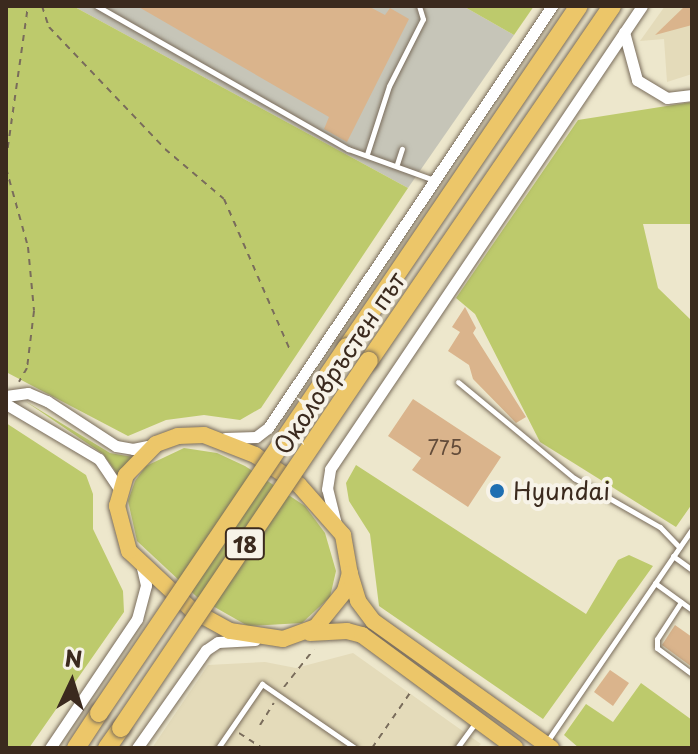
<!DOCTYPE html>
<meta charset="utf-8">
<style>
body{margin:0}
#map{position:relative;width:698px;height:754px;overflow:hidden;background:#ede7cc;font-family:"Playpen Sans",sans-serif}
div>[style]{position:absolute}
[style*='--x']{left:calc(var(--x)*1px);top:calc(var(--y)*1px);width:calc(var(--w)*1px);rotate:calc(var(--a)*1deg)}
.built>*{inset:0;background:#e4dbba}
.industrial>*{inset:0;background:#c6c5b8}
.green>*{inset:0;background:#bdca6c}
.building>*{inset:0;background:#dab48c}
.path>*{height:2px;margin-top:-1px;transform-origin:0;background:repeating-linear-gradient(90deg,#796c5b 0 6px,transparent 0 12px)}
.roads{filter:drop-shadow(0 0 2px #796c5b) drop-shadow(0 0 2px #796c5b)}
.service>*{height:5px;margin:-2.5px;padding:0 2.5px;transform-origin:2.5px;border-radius:2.5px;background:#fff}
.minor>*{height:11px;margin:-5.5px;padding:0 5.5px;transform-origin:5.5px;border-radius:5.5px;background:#fff}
.primary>*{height:16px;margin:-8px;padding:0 8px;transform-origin:8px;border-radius:8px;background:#ecc669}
.trunk>*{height:18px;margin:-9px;padding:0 9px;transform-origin:9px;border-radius:9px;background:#ecc669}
.bridges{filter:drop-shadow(0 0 2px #796c5b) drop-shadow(0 0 2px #796c5b)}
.trunk-bridge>*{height:18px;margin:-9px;padding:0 9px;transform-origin:9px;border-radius:9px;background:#ecc669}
.dots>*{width:22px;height:22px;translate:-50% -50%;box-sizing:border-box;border:4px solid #f7f3e8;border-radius:50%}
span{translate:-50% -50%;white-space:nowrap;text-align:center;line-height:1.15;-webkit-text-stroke:8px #f7f3e8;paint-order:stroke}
.number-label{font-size:20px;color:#634c3a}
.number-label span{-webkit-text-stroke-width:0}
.shield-label span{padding:2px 6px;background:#f7f3e8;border:2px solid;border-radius:6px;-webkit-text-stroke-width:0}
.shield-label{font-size:22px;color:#3b2a1e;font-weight:700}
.street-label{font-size:24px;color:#3b2a1e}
.poi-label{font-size:24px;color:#3b2a1e}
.left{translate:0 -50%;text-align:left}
.frame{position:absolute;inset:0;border:8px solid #3b2a1e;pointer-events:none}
.north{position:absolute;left:32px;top:642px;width:80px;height:80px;-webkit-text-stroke:6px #f7f3e8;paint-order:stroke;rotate:4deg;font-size:22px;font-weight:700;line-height:32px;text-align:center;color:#3b2a1e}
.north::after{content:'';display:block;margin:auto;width:28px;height:36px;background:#3b2a1e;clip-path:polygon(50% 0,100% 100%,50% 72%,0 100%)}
</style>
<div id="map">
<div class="built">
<i style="clip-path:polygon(665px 6px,692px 6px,692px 74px,667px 82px,664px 39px,640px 41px)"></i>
<i style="clip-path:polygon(353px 653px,481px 744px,477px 748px,152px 748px,208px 665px,265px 662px,296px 668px)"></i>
</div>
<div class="industrial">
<i style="clip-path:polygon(73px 6px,463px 6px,514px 35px,408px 188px)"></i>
</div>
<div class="green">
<i style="clip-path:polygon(6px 6px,73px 6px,408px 188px,261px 408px,240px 420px,204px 415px,166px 420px,128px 436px,6px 372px)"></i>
<i style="clip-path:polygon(463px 6px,534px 6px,514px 35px)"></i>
<i style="clip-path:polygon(692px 102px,692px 224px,643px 224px,658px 288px,692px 321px,692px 504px,676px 527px,540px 442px,475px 314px,456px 298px,578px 120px)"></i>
<i style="clip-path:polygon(25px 401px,110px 453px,133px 457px,119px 476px,103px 454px)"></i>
<i style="clip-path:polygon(6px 423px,86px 475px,93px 494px,93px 529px,123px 591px,124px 612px,29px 748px,6px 748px)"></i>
<i style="clip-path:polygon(184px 448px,217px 453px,245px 466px,305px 506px,325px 533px,336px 571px,330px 597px,302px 623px,248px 626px,197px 597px,137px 541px,128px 501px,135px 481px,146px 466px)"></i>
<i style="clip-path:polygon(356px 465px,586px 614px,618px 560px,629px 555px,653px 566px,543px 719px,379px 606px,370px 534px,349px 501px,346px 483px)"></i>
<i style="clip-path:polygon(641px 683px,692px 720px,692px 748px,579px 748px,564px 735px,586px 704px,613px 722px)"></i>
</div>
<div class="building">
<i style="clip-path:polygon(137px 6px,368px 6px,385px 15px,390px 8px,409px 19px,347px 142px,324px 129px,329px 117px)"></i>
<i style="clip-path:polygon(685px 6px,692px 6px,692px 25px,655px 35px)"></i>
<i style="clip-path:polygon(465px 307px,476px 328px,473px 333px,526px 417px,516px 423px,473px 379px,469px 365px,448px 351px,460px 332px,452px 327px)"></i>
<i style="clip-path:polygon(413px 399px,501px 457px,468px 507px,412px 470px,421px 458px,388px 436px)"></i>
<i style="clip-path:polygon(675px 625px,692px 637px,692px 667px,662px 645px)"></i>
<i style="clip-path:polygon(610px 670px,629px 683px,613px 706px,594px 692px)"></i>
</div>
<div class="path">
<i style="--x:42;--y:6;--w:22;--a:72"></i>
<i style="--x:49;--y:27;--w:168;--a:46.4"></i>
<i style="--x:165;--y:149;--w:77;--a:40.3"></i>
<i style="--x:224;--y:199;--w:165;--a:66.4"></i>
<i style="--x:6;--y:160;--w:156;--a:-81.9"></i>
<i style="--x:6;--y:168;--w:82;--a:74.4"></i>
<i style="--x:28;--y:247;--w:64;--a:84.6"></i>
<i style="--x:34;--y:311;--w:57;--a:97"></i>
<i style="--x:27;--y:368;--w:16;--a:120"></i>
<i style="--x:284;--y:687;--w:48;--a:-51.7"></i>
<i style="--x:260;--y:725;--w:26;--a:-58"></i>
<i style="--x:239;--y:733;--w:27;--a:33"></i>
<i style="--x:372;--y:748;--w:70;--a:-55.4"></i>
</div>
<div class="roads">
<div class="service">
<i style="--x:97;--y:6;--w:289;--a:29.7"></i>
<i style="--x:348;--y:149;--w:91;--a:19.8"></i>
<i style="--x:367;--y:154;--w:71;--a:-72.1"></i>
<i style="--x:389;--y:86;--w:75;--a:-63.1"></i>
<i style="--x:423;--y:19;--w:14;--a:-107"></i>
<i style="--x:397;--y:164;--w:16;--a:-72"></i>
<i style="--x:458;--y:382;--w:151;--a:39.6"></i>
<i style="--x:574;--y:478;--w:99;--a:29.7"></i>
<i style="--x:660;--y:527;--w:28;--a:46"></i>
<i style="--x:673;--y:556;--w:24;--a:36"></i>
<i style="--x:655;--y:583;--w:46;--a:36.1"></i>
<i style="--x:681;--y:602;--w:44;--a:123"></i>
<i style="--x:657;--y:639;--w:9;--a:90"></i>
<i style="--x:657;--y:648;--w:44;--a:36.6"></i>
<i style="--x:546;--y:743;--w:259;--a:-55.7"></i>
<i style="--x:218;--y:748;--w:78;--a:-55.5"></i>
<i style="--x:262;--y:684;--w:113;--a:34.5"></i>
<i style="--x:457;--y:748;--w:31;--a:-54"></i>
</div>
<div class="minor">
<i style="--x:624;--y:32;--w:50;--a:74.8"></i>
<i style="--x:637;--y:80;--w:35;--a:31"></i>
<i style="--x:667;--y:98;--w:25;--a:-7"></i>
<i style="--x:6;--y:396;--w:22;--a:-8"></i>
<i style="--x:28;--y:393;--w:21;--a:23"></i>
<i style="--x:47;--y:401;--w:82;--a:33.1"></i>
<i style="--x:116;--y:446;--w:17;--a:10"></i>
<i style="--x:133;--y:449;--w:24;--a:-12"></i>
<i style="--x:6;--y:404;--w:108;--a:30.6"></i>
<i style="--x:99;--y:459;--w:37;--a:56"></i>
<i style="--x:225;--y:438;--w:31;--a:-2"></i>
<i style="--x:256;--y:437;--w:15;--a:-37"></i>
<i style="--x:268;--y:428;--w:509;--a:-56.06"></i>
<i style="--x:336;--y:524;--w:36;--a:-104"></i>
<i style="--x:327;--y:489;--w:20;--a:-81"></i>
<i style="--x:330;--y:469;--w:558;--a:-56.03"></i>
<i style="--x:50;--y:748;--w:156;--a:-56"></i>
<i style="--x:137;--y:619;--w:35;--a:-75"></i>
<i style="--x:146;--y:585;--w:17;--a:-103"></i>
<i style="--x:137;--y:748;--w:120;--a:-54.9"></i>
<i style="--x:206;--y:650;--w:14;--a:-34"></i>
<i style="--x:218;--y:642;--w:37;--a:-3"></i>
</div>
<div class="primary">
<i style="--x:204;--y:435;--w:55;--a:21.4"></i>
<i style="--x:255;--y:455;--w:53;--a:34.3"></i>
<i style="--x:299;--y:485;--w:67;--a:48.7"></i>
<i style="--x:343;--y:535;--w:39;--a:80"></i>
<i style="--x:350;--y:573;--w:19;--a:106"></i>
<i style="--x:345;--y:591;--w:46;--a:128.9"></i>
<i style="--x:316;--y:627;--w:35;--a:160"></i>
<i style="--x:283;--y:639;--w:54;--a:-171.4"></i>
<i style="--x:230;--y:631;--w:43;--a:-151.1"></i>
<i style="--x:192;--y:610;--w:86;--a:-136.9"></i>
<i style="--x:129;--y:551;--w:47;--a:-104.9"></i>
<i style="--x:117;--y:506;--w:32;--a:-74"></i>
<i style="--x:126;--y:475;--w:43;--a:-45.9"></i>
<i style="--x:156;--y:444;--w:23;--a:-20"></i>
<i style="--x:178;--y:436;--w:26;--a:-2"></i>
<i style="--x:350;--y:574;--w:28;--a:73"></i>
<i style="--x:358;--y:601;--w:25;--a:53"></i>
<i style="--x:373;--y:621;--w:219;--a:35.5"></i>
<i style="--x:310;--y:633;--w:37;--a:-3"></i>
<i style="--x:347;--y:631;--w:16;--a:15"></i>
<i style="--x:362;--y:635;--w:190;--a:36.4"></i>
</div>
<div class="trunk">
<i style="--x:347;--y:347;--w:412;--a:-55.8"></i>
<i style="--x:369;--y:361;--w:430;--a:-55.6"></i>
<i style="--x:76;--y:748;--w:42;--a:-56.7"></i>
<i style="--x:107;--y:748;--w:24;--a:-55"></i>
</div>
</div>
<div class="bridges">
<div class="trunk-bridge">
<i style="--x:99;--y:713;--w:442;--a:-55.9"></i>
<i style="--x:121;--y:728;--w:443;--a:-56"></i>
</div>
</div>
<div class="dots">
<i style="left:497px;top:491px;background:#1f6fb2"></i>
</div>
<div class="number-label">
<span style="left:445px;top:447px">775</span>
</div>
<div class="shield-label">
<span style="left:245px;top:544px">18</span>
</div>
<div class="street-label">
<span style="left:339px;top:363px;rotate:-56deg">Околовръстен път</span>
</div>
<div class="poi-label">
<span class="left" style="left:513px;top:491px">Hyundai</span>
</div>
<div class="frame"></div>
<div class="north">N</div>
</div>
